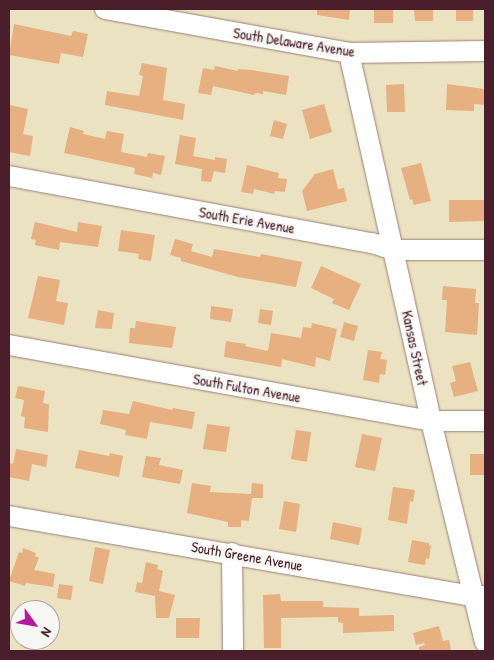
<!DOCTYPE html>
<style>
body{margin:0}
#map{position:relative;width:494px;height:660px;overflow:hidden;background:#ebe2c2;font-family:"Patrick Hand",sans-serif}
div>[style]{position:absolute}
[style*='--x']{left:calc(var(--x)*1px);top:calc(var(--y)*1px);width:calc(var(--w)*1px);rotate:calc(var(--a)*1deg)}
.building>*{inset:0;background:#e6b080}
.roads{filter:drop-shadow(0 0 1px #9a8076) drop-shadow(0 0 1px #9a8076)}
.minor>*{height:20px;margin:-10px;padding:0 10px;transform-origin:10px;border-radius:10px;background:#fff}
span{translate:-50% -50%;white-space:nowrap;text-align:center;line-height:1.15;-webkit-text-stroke:4.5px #f6f6f2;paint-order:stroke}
.street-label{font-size:15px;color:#4a1f2b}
.frame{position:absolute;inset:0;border:10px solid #4a1f2b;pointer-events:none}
.north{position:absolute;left:10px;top:600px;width:50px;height:50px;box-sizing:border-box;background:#f6f6f2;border:1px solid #b1a0a2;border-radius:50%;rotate:122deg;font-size:14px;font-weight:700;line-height:20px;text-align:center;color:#4a1f2b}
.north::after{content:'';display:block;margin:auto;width:18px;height:22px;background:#b5179e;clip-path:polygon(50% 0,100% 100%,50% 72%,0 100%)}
</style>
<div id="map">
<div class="building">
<i style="clip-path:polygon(317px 9px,350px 9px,349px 20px,317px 15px)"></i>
<i style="clip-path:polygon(374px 9px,393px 9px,393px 23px,374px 23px)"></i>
<i style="clip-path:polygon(414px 9px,433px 9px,433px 21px,415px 21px)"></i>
<i style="clip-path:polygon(456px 9px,473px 9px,473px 21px,456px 21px)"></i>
<i style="clip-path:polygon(14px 24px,71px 36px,73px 31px,88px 34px,83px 57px,61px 53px,59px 64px,9px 55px)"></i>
<i style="clip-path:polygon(142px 63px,167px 68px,163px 100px,185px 104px,183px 120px,105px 105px,107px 91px,139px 96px,143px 76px,139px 75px)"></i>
<i style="clip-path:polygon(215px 66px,238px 71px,238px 69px,251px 70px,289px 76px,286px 95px,263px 91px,263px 94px,255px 93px,254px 95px,213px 86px,211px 95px,198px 93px,203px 68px,214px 70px)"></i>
<i style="clip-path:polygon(404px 84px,405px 112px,387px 112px,386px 85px)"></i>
<i style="clip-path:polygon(447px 84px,485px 89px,485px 105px,474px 104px,474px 111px,446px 110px)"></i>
<i style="clip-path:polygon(324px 104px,332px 132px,310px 139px,302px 110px)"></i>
<i style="clip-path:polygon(9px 105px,28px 109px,23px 134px,33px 136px,30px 156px,9px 152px)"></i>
<i style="clip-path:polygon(274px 120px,287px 124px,283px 139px,270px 136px)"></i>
<i style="clip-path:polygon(70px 127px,84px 131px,83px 134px,105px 139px,107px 131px,124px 134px,121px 152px,147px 157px,148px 153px,165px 156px,161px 175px,153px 173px,152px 178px,134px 174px,135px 168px,64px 153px)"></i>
<i style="clip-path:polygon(180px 135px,196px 138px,193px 156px,215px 160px,215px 157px,227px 159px,225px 173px,214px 171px,211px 182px,201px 181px,202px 169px,175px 164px)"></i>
<i style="clip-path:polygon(421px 163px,431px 201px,414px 205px,412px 199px,410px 200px,401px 168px)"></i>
<i style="clip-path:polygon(247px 165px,279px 173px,278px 178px,287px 179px,285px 192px,275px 191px,274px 194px,254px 189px,253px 194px,241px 192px)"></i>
<i style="clip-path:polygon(333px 169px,338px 189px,344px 188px,347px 201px,307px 211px,302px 191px,315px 174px)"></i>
<i style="clip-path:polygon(449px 200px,484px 200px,485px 221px,449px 222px)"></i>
<i style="clip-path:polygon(35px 222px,77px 232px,78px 222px,102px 226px,98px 247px,60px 242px,59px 250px,35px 245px,36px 240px,31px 239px)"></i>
<i style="clip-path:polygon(121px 230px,155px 235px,151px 261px,138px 259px,139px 254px,118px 251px)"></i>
<i style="clip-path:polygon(175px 239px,193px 244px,191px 251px,212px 257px,214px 249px,260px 257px,261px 254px,302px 262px,296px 287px,238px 277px,181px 261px,181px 258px,170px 255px)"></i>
<i style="clip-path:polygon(321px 266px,361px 284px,349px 310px,332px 303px,334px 299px,311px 288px)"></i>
<i style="clip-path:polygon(38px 276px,60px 280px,56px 301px,68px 303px,64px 325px,28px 318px)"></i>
<i style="clip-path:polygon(443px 286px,476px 289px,475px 303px,479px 303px,477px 335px,445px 332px,447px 300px,442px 300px)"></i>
<i style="clip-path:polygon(211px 306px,233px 309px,231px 322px,210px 319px)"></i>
<i style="clip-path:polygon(260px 309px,273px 311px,271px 325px,258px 323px)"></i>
<i style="clip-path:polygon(98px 310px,114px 313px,112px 329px,95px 328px)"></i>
<i style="clip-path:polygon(136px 321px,176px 327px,172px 348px,129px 343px,130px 328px,135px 328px)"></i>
<i style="clip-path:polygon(344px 322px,358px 326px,354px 341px,340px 337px)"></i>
<i style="clip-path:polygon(312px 323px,337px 329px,330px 361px,316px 357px,315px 367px,282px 359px,281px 367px,224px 357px,226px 341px,246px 344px,245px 346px,268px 351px,271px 333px,301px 338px,303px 327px,311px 328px)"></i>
<i style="clip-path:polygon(368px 350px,382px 352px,380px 359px,387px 360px,385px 375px,380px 374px,379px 383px,363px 380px)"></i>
<i style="clip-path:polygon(470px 362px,478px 391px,454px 397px,450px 383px,456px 381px,452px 366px)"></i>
<i style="clip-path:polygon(18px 386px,45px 391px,43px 403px,49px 404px,48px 432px,24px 428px,25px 417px,21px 416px,24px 400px,15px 398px)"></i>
<i style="clip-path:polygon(133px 401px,172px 410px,173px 408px,195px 412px,192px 429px,150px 422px,147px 439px,125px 435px,126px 430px,100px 424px,103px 410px,129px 414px)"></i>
<i style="clip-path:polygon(207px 424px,230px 427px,226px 452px,203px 449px)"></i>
<i style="clip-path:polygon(296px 430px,311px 432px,307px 462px,291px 459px)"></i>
<i style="clip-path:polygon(362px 434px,382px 438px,375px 471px,355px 467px)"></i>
<i style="clip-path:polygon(16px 449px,48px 455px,46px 467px,32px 464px,29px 481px,9px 477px,9px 463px,13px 464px)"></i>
<i style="clip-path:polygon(79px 450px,109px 456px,110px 453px,123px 456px,119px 477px,75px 468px)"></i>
<i style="clip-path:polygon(470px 454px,485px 454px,485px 475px,470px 475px)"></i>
<i style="clip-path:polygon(146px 456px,161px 458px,159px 465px,183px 470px,180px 484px,142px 477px)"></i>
<i style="clip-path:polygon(192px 483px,211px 486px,210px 492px,251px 494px,252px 483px,263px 484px,263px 498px,252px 498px,249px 521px,241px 520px,241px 527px,228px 527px,228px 522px,187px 513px)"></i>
<i style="clip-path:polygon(393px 487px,415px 490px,413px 502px,410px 501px,407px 524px,388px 520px)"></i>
<i style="clip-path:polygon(284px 501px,300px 504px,296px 532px,279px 529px)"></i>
<i style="clip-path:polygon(333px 522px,362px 528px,359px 545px,330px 539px)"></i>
<i style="clip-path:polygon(412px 540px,429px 543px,429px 545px,431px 546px,429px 559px,426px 558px,425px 565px,408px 562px)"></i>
<i style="clip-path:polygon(95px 547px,110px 550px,103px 584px,89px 581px)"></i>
<i style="clip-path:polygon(23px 548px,36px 553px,35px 556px,39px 558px,34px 570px,55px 574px,53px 587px,26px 583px,25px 586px,9px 581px,19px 552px,22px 553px)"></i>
<i style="clip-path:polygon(146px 562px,158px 565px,157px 569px,163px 571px,159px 591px,175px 595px,169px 618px,156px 618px,155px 596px,135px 592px,137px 582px,142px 583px)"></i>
<i style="clip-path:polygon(59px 584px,73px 586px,71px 600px,57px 598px)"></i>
<i style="clip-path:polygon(280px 594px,281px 601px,323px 601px,323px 607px,359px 608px,359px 616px,394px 615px,394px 631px,343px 633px,343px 623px,338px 622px,338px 617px,281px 618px,281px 648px,264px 648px,263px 595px)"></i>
<i style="clip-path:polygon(176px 618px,200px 618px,199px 638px,176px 638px)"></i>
<i style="clip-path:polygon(439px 626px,443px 641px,449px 640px,451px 651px,419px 651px,419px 647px,425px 645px,424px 643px,416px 645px,413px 633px)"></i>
</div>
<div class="roads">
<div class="minor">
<i style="--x:105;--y:9;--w:248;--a:10.2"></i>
<i style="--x:349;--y:53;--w:136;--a:-0.8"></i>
<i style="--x:349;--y:53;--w:377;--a:77.4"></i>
<i style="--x:431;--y:421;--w:228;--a:76.3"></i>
<i style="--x:9;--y:176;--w:369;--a:10.5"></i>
<i style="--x:372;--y:243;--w:23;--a:18"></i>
<i style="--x:394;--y:250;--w:91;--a:0"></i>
<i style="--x:9;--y:345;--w:429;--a:10.2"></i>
<i style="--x:431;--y:421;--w:54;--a:0"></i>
<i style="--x:9;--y:516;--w:472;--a:9.8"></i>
<i style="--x:474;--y:596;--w:11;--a:0"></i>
<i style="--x:232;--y:553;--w:98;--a:89.4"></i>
</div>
</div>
<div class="street-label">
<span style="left:294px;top:42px;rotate:9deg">South Delaware Avenue</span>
<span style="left:247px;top:220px;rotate:10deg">South Erie Avenue</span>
<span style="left:415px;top:348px;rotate:78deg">Kansas Street</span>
<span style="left:247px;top:388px;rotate:10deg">South Fulton Avenue</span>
<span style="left:247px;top:556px;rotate:10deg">South Greene Avenue</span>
</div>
<div class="frame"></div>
<div class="north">N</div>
</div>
